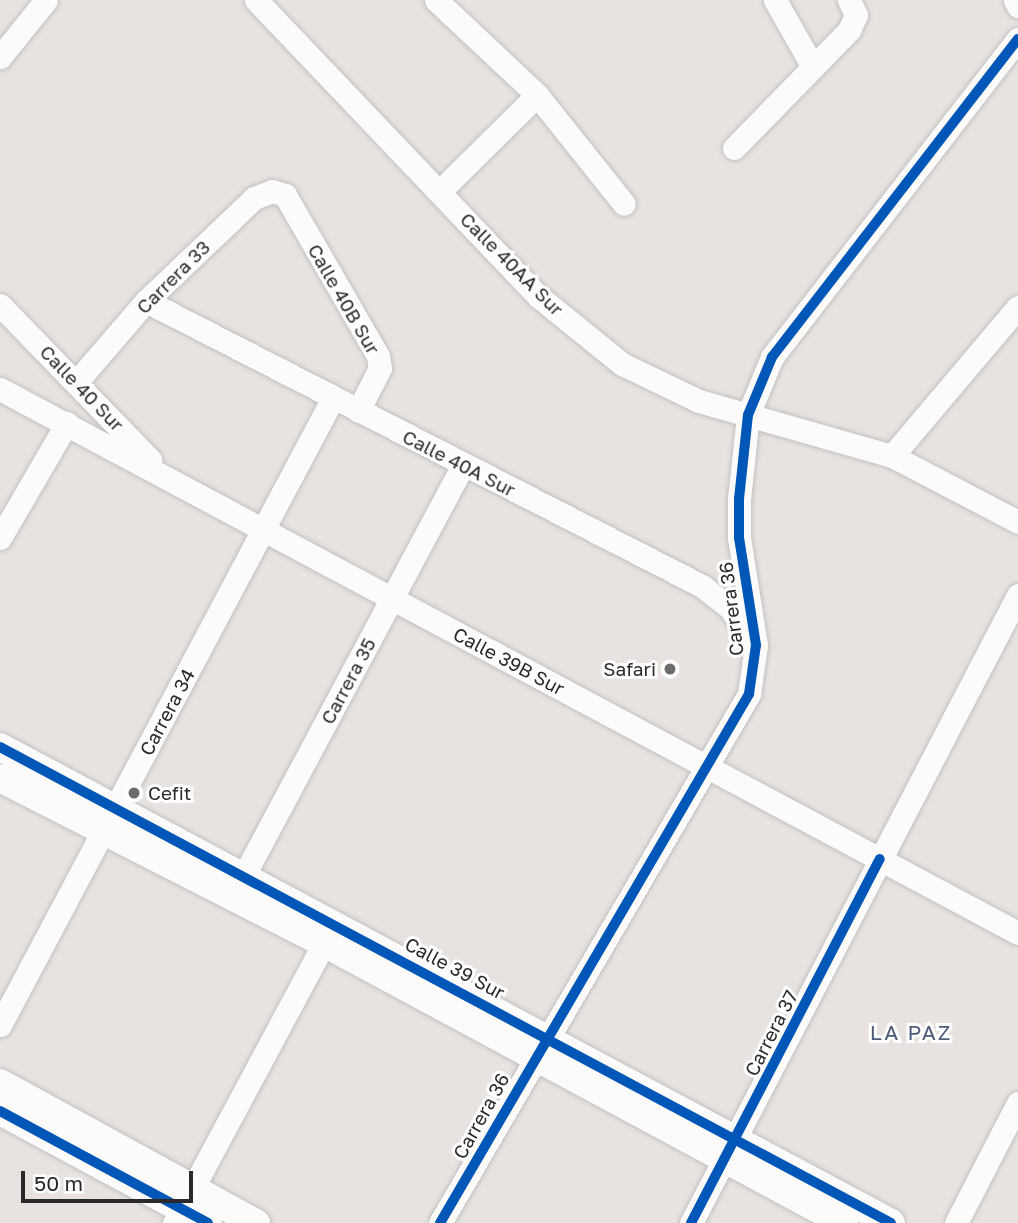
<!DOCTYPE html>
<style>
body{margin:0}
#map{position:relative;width:1018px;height:1223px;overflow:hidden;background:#e8e3e0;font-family:"Golos Text",sans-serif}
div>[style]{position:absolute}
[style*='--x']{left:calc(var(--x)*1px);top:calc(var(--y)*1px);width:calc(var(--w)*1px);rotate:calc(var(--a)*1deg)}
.roads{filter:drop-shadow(0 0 2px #c2c1c1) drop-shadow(0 0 2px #c2c1c1)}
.minor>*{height:23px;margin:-11.5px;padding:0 11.5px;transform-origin:11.5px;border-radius:11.5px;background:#fcfbfa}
.tertiary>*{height:28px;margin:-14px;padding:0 14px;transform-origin:14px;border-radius:14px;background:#fcfbfa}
.cycleway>*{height:10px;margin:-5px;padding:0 5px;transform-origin:5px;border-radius:5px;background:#0057b8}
.dots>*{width:19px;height:19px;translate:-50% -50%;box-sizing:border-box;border:4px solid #fff;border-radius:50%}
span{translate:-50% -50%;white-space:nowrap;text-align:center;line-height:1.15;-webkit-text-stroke:6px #fff;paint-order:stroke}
.street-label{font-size:19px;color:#2a2a2a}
.poi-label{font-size:19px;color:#2a2a2a}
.right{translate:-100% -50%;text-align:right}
.left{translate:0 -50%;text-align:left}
.neighbourhood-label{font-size:21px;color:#4d5c77;letter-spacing:2px}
.scale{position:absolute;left:21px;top:1171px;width:172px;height:32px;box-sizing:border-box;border:4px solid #2a2a2a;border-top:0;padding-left:9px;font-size:21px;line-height:24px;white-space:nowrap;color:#2a2a2a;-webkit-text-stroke:5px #fff;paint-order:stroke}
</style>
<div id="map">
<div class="roads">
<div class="minor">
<i style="--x:256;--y:0;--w:409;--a:46.4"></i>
<i style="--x:538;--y:296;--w:108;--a:39"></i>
<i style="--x:622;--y:364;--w:85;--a:25.7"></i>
<i style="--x:699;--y:401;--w:201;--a:15.9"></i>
<i style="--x:892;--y:456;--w:142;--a:27.6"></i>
<i style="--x:436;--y:0;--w:139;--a:43.2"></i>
<i style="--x:775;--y:0;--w:77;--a:60.4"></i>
<i style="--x:1015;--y:0;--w:7;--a:63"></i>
<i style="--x:0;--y:57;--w:73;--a:-51.1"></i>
<i style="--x:734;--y:148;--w:165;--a:-45.7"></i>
<i style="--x:849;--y:30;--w:17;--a:-65"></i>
<i style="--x:856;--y:15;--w:17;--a:-115"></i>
<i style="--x:440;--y:191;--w:136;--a:-44.7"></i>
<i style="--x:537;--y:95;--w:139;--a:51.4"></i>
<i style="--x:146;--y:301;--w:625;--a:27.14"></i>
<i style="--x:702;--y:586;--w:36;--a:38"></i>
<i style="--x:730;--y:608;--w:42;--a:54.8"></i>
<i style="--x:0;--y:305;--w:216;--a:45.9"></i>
<i style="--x:78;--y:380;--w:104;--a:-49.3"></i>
<i style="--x:146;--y:301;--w:149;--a:-43.6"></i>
<i style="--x:254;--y:198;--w:19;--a:-21"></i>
<i style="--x:272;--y:191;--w:14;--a:17"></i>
<i style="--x:285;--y:195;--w:186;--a:60"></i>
<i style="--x:378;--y:356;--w:12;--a:81"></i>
<i style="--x:380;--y:368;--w:48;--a:117.1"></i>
<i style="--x:0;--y:389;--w:1154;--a:28.12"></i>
<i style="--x:892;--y:456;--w:195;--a:-49.8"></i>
<i style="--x:0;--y:538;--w:133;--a:-59.8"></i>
<i style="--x:235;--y:892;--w:484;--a:-61.9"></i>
<i style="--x:0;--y:1025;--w:710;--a:-62.03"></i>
<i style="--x:174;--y:1223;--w:332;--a:-61.8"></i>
<i style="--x:440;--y:1223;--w:613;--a:-59.71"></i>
<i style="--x:749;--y:694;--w:49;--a:-81.9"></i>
<i style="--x:756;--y:645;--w:108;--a:-99"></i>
<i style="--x:739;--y:538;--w:39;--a:-90"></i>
<i style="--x:739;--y:499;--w:84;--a:-83.9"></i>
<i style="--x:748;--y:415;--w:63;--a:-67.5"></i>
<i style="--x:772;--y:357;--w:402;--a:-52.3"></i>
<i style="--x:691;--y:1223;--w:708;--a:-62.49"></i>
<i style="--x:956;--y:1223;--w:135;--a:-62.7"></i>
</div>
<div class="tertiary">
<i style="--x:0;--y:747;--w:1010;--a:28.11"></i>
<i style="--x:0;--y:778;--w:364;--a:27"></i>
<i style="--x:324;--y:943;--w:591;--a:28.3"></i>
<i style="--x:0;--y:1083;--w:292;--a:28.7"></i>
<i style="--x:0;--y:1111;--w:236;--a:28.3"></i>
</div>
</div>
<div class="cycleway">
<i style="--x:0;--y:747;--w:1010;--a:28.11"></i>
<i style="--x:0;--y:1111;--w:236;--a:28.3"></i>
<i style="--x:440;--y:1223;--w:613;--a:-59.71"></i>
<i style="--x:749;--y:694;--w:49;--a:-81.9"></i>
<i style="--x:756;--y:645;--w:108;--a:-99"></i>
<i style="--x:739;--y:538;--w:39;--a:-90"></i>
<i style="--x:739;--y:499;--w:84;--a:-83.9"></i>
<i style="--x:748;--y:415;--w:63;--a:-67.5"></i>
<i style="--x:772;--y:357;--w:402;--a:-52.3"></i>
<i style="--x:691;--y:1223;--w:410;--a:-62.6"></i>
</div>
<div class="dots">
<i style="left:670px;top:669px;background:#6c6b6a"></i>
<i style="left:134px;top:793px;background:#6c6b6a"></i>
</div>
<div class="street-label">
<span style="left:512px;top:264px;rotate:45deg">Calle 40AA Sur</span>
<span style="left:173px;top:277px;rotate:-45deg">Carrera 33</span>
<span style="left:344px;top:299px;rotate:60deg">Calle 40B Sur</span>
<span style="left:82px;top:388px;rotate:46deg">Calle 40 Sur</span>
<span style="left:459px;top:463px;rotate:27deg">Calle 40A Sur</span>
<span style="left:731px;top:609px;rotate:-97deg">Carrera 36</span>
<span style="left:509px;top:661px;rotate:28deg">Calle 39B Sur</span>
<span style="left:348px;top:681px;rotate:-62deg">Carrera 35</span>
<span style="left:167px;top:712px;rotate:-62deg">Carrera 34</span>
<span style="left:455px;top:968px;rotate:28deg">Calle 39 Sur</span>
<span style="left:771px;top:1033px;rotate:-63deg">Carrera 37</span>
<span style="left:481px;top:1116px;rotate:-61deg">Carrera 36</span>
</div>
<div class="poi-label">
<span class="right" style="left:656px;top:669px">Safari</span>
<span class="left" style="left:148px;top:793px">Cefit</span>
</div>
<div class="neighbourhood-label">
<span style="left:911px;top:1032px">LA PAZ</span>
</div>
<div class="scale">50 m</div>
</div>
